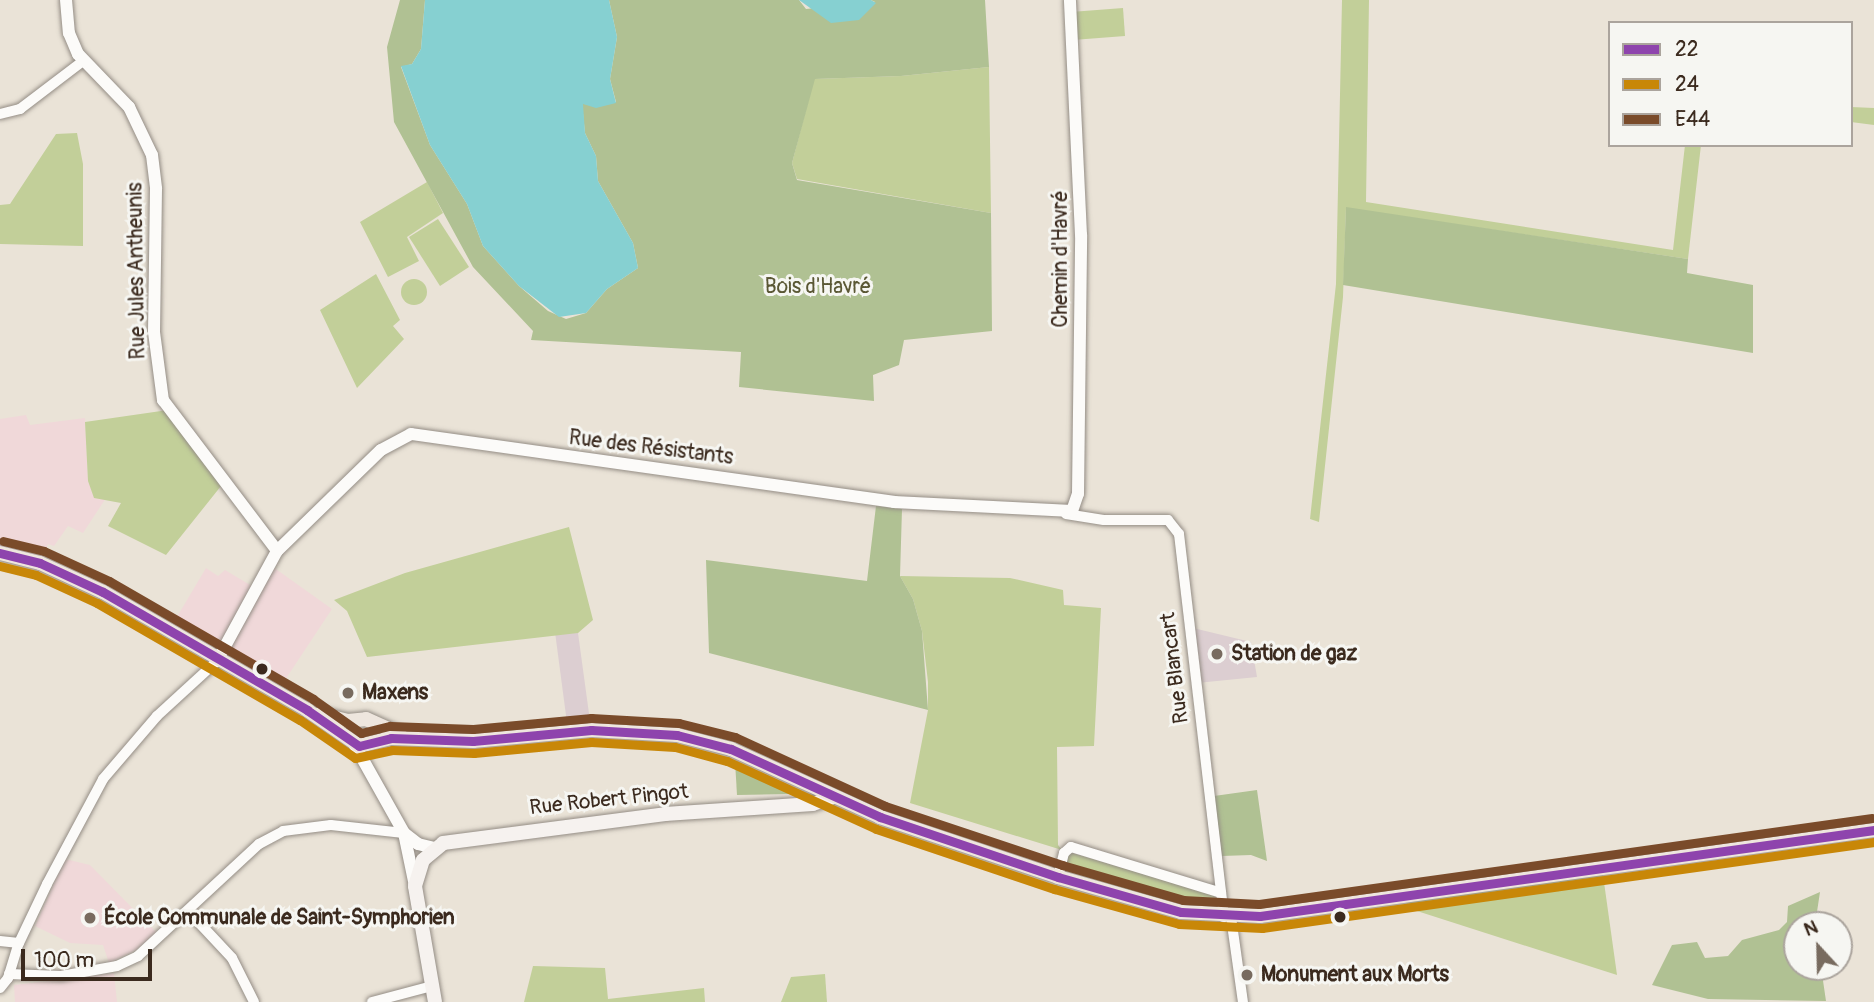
<!DOCTYPE html>
<meta charset="utf-8">
<style>
body{margin:0}
#map{position:relative;width:1874px;height:1002px;overflow:hidden;background:#eae3d7;font-family:Pangolin,sans-serif}
div>[style]{position:absolute}
[style*='--x']{left:calc(var(--x)*1px);top:calc(var(--y)*1px);width:calc(var(--w)*1px);rotate:calc(var(--a)*1deg)}
.built>*{inset:0;background:#f0d8d9}
.industrial>*{inset:0;background:#dcced1}
.green>*{inset:0;background:#c2cf99}
.round{border-radius:50%}
.forest>*{inset:0;background:#b0c193}
.water>*{inset:0;background:#86d0d1}
.roads{filter:drop-shadow(0 0 2px #948d85) drop-shadow(0 0 2px #948d85)}
.minor>*{height:10px;margin:-5px;padding:0 5px;transform-origin:5px;border-radius:5px;background:#fcfbf9}
.tertiary>*{height:12px;margin:-6px;padding:0 6px;transform-origin:6px;border-radius:6px;background:#fcfbf9}
.secondary>*{height:14px;margin:-7px;padding:0 7px;transform-origin:7px;border-radius:7px;background:#f6f2ef}
.primary>*{height:14px;margin:-7px;padding:0 7px;transform-origin:7px;border-radius:7px;background:#eee6de}
.bus-1>*{height:9px;margin:-4.5px;padding:0 4.5px;transform-origin:4.5px;border-radius:4.5px;background:#8e44ad}
.bus-2>*{height:9px;margin:-4.5px;padding:0 4.5px;transform-origin:4.5px;border-radius:4.5px;background:#c88708}
.bus-3>*{height:9px;margin:-4.5px;padding:0 4.5px;transform-origin:4.5px;border-radius:4.5px;background:#7a4b2a}
.dots>*{width:19px;height:19px;translate:-50% -50%;box-sizing:border-box;border:4px solid #f6f6f2;border-radius:50%}
span{translate:-50% -50%;white-space:nowrap;text-align:center;line-height:1.15;-webkit-text-stroke:6px #f6f6f2;paint-order:stroke}
.street-label{font-size:21px;color:#3b2a1e}
.park-label{font-size:21px;color:#5a5734}
.poi-label{font-size:21px;color:#3b2a1e;font-weight:700}
.left{translate:0 -50%;text-align:left}
.legend{position:absolute;left:1608px;top:21px;width:245px;height:126px;box-sizing:border-box;background:#f6f6f2;border:2px solid #aba49d;margin:0;padding:9px 12px;list-style:none;font-size:21px;color:#3b2a1e}
.legend li{display:flex;align-items:center;gap:14px;height:35px}
.legend b{width:35px;border:2px solid #aba49d}
.north{position:absolute;left:1783px;top:911px;width:70px;height:70px;box-sizing:border-box;background:#f6f6f2;border:2px solid #aba49d;border-radius:50%;rotate:338deg;font-size:19px;font-weight:700;line-height:28px;text-align:center;color:#3b2a1e}
.north::after{content:'';display:block;margin:auto;width:24px;height:32px;background:#786b5f;clip-path:polygon(50% 0,100% 100%,50% 72%,0 100%)}
.scale{position:absolute;left:21px;top:949px;width:131px;height:32px;box-sizing:border-box;border:4px solid #3b2a1e;border-top:0;padding-left:9px;font-size:21px;line-height:24px;white-space:nowrap;color:#3b2a1e;-webkit-text-stroke:5px #f6f6f2;paint-order:stroke}
</style>
<div id="map">
<div class="built">
<i style="clip-path:polygon(26px 415px,30px 425px,85px 418px,88px 481px,99px 496px,106px 498px,83px 533px,68px 526px,54px 546px,48px 544px,40px 563px,0 553px,0 419px)"></i>
<i style="clip-path:polygon(273px 567px,332px 609px,283px 683px,174px 622px,206px 568px,218px 576px,225px 570px,260px 591px)"></i>
<i style="clip-path:polygon(65px 859px,90px 865px,157px 933px,136px 950px,109px 963px,103px 945px,70px 943px,35px 926px)"></i>
<i style="clip-path:polygon(114px 973px,117px 1002px,15px 1002px,14px 985px)"></i>
</div>
<div class="industrial">
<i style="clip-path:polygon(1189px 627px,1251px 642px,1257px 677px,1197px 683px)"></i>
<i style="clip-path:polygon(555px 632px,578px 633px,590px 721px,567px 723px)"></i>
</div>
<div class="green">
<i style="clip-path:polygon(1342px 0,1369px 0,1366px 202px,1673px 250px,1685px 145px,1701px 145px,1688px 259px,1346px 208px,1343px 297px,1319px 522px,1310px 519px,1336px 284px)"></i>
<i style="clip-path:polygon(1123px 8px,1125px 36px,1073px 40px,1071px 12px)"></i>
<i style="clip-path:polygon(989px 67px,991px 213px,797px 179px,792px 163px,814px 79px,901px 76px)"></i>
<i style="clip-path:polygon(1851px 107px,1874px 108px,1874px 125px,1851px 122px)"></i>
<i style="clip-path:polygon(77px 133px,83px 164px,83px 246px,0 244px,0 205px,10px 204px,56px 134px)"></i>
<i style="clip-path:polygon(427px 182px,443px 213px,407px 237px,419px 261px,388px 277px,360px 222px)"></i>
<i style="clip-path:polygon(438px 219px,469px 267px,440px 286px,409px 237px)"></i>
<i style="clip-path:polygon(376px 274px,400px 320px,393px 326px,404px 339px,357px 388px,320px 310px)"></i>
<i class="round" style="left:401px;top:279px;width:26px;height:26px"></i>
<i style="clip-path:polygon(168px 410px,225px 481px,166px 555px,108px 526px,121px 503px,94px 498px,88px 481px,85px 422px)"></i>
<i style="clip-path:polygon(569px 527px,593px 620px,578px 633px,367px 657px,347px 611px,334px 600px,405px 573px)"></i>
<i style="clip-path:polygon(900px 576px,1010px 578px,1063px 590px,1064px 605px,1101px 608px,1094px 746px,1057px 747px,1058px 845px,1062px 850px,910px 803px,928px 710px,928px 682px,922px 631px,913px 599px)"></i>
<i style="clip-path:polygon(1069px 852px,1214px 895px,1217px 904px,1151px 897px,1071px 872px,1065px 865px)"></i>
<i style="clip-path:polygon(1602px 868px,1617px 975px,1417px 911px,1398px 897px)"></i>
<i style="clip-path:polygon(533px 966px,605px 968px,608px 999px,704px 988px,705px 1002px,524px 1002px)"></i>
<i style="clip-path:polygon(825px 974px,827px 1002px,781px 1002px,791px 977px)"></i>
</div>
<div class="forest">
<i style="clip-path:polygon(400px 0,425px 0,421px 49px,412px 64px,401px 67px,430px 145px,467px 204px,483px 246px,519px 286px,548px 311px,566px 319px,586px 313px,607px 289px,638px 268px,633px 243px,598px 181px,596px 156px,585px 133px,582px 104px,616px 102px,610px 79px,617px 37px,609px 0,799px 0,806px 9px,875px 2px,871px 0,985px 0,989px 67px,901px 76px,815px 79px,792px 163px,797px 180px,991px 213px,992px 331px,904px 340px,899px 365px,873px 375px,874px 401px,739px 387px,741px 352px,531px 340px,533px 331px,473px 267px,394px 122px,387px 47px)"></i>
<i style="clip-path:polygon(1346px 207px,1688px 259px,1687px 273px,1753px 285px,1753px 353px,1343px 285px)"></i>
<i style="clip-path:polygon(876px 506px,902px 509px,900px 576px,913px 599px,922px 631px,928px 710px,709px 653px,706px 560px,867px 581px)"></i>
<i style="clip-path:polygon(735px 761px,791px 786px,789px 794px,737px 795px)"></i>
<i style="clip-path:polygon(1257px 790px,1267px 861px,1251px 855px,1222px 856px,1214px 796px)"></i>
<i style="clip-path:polygon(1820px 892px,1815px 925px,1797px 925px,1797px 967px,1821px 967px,1826px 1001px,1708px 999px,1652px 985px,1672px 945px,1697px 942px,1705px 958px,1728px 956px,1742px 940px,1779px 930px,1787px 922px,1788px 906px)"></i>
</div>
<div class="water">
<i style="clip-path:polygon(425px 0,609px 0,617px 37px,610px 79px,616px 103px,596px 108px,583px 104px,585px 133px,596px 156px,598px 181px,633px 243px,638px 268px,607px 289px,586px 313px,559px 317px,519px 286px,483px 246px,467px 204px,430px 145px,401px 66px,412px 64px,421px 49px)"></i>
<i style="clip-path:polygon(799px 0,871px 0,876px 3px,859px 20px,831px 23px)"></i>
</div>
<div class="roads">
<div class="minor">
<i style="--x:0;--y:114;--w:21;--a:-14"></i>
<i style="--x:20;--y:109;--w:79;--a:-37.3"></i>
<i style="--x:1066;--y:514;--w:38;--a:9"></i>
<i style="--x:1104;--y:520;--w:64;--a:0"></i>
<i style="--x:1168;--y:520;--w:18;--a:52"></i>
<i style="--x:1179;--y:534;--w:386;--a:83.3"></i>
<i style="--x:1058;--y:877;--w:25;--a:-76"></i>
<i style="--x:1064;--y:853;--w:9;--a:-41"></i>
<i style="--x:1071;--y:847;--w:157;--a:17"></i>
<i style="--x:189;--y:912;--w:63;--a:46.9"></i>
<i style="--x:232;--y:958;--w:49;--a:63.4"></i>
<i style="--x:1231;--y:917;--w:86;--a:82"></i>
<i style="--x:0;--y:941;--w:19;--a:6"></i>
<i style="--x:9;--y:974;--w:52;--a:2.2"></i>
<i style="--x:61;--y:976;--w:57;--a:-10.1"></i>
<i style="--x:117;--y:966;--w:23;--a:-25"></i>
<i style="--x:138;--y:956;--w:165;--a:-42.8"></i>
<i style="--x:259;--y:844;--w:27;--a:-28"></i>
<i style="--x:283;--y:831;--w:48;--a:-7.1"></i>
<i style="--x:331;--y:825;--w:73;--a:6.3"></i>
<i style="--x:0;--y:988;--w:13;--a:-51"></i>
<i style="--x:8;--y:978;--w:37;--a:-73"></i>
<i style="--x:19;--y:943;--w:65;--a:-64.6"></i>
<i style="--x:47;--y:884;--w:119;--a:-61.9"></i>
<i style="--x:103;--y:779;--w:83;--a:-49.4"></i>
<i style="--x:157;--y:716;--w:81;--a:-42.5"></i>
<i style="--x:372;--y:1002;--w:62;--a:-14.9"></i>
</div>
<div class="tertiary">
<i style="--x:66;--y:0;--w:33;--a:85"></i>
<i style="--x:69;--y:33;--w:23;--a:67"></i>
<i style="--x:78;--y:54;--w:74;--a:46.1"></i>
<i style="--x:129;--y:107;--w:53;--a:64.4"></i>
<i style="--x:152;--y:155;--w:34;--a:83"></i>
<i style="--x:156;--y:189;--w:143;--a:90.8"></i>
<i style="--x:154;--y:332;--w:69;--a:82.5"></i>
<i style="--x:163;--y:400;--w:189;--a:52.9"></i>
<i style="--x:217;--y:661;--w:125;--a:-61.4"></i>
<i style="--x:277;--y:551;--w:145;--a:-44.2"></i>
<i style="--x:381;--y:450;--w:34;--a:-28"></i>
<i style="--x:411;--y:434;--w:488;--a:8"></i>
<i style="--x:894;--y:502;--w:178;--a:2.9"></i>
<i style="--x:1072;--y:511;--w:18;--a:-71"></i>
<i style="--x:1078;--y:494;--w:259;--a:-89.3"></i>
<i style="--x:1081;--y:235;--w:235;--a:-92.7"></i>
<i style="--x:353;--y:742;--w:104;--a:60.7"></i>
<i style="--x:404;--y:833;--w:18;--a:38"></i>
<i style="--x:418;--y:844;--w:16;--a:14"></i>
<i style="--x:404;--y:833;--w:54;--a:78.3"></i>
</div>
<div class="secondary">
<i style="--x:435;--y:1002;--w:118;--a:-99.8"></i>
<i style="--x:415;--y:886;--w:27;--a:-73"></i>
<i style="--x:423;--y:860;--w:26;--a:-40"></i>
<i style="--x:443;--y:843;--w:224;--a:-7.4"></i>
<i style="--x:665;--y:814;--w:148;--a:-3.9"></i>
<i style="--x:813;--y:804;--w:21;--a:-19"></i>
</div>
<div class="primary">
<i style="--x:0;--y:553;--w:41;--a:14"></i>
<i style="--x:40;--y:563;--w:69;--a:24.7"></i>
<i style="--x:103;--y:592;--w:236;--a:30"></i>
<i style="--x:307;--y:710;--w:63;--a:34.7"></i>
<i style="--x:359;--y:746;--w:33;--a:-14"></i>
<i style="--x:391;--y:738;--w:82;--a:2.1"></i>
<i style="--x:473;--y:741;--w:119;--a:-5.3"></i>
<i style="--x:591;--y:730;--w:86;--a:3.3"></i>
<i style="--x:677;--y:735;--w:56;--a:14.5"></i>
<i style="--x:731;--y:749;--w:164;--a:24.5"></i>
<i style="--x:880;--y:817;--w:188;--a:18.6"></i>
<i style="--x:1058;--y:877;--w:128;--a:15.9"></i>
<i style="--x:1181;--y:912;--w:79;--a:2.9"></i>
<i style="--x:1260;--y:916;--w:620;--a:-7.97"></i>
<i style="--x:320;--y:714;--w:29;--a:14"></i>
<i style="--x:348;--y:721;--w:18;--a:-6"></i>
<i style="--x:366;--y:719;--w:37;--a:24"></i>
</div>
</div>
<div class="bus-1">
<i style="--x:0;--y:553;--w:41;--a:14"></i>
<i style="--x:40;--y:563;--w:69;--a:24.7"></i>
<i style="--x:103;--y:592;--w:236;--a:30"></i>
<i style="--x:307;--y:710;--w:63;--a:34.7"></i>
<i style="--x:359;--y:746;--w:33;--a:-14"></i>
<i style="--x:391;--y:738;--w:82;--a:2.1"></i>
<i style="--x:473;--y:741;--w:119;--a:-5.3"></i>
<i style="--x:591;--y:730;--w:86;--a:3.3"></i>
<i style="--x:677;--y:735;--w:56;--a:14.5"></i>
<i style="--x:731;--y:749;--w:164;--a:24.5"></i>
<i style="--x:880;--y:817;--w:188;--a:18.6"></i>
<i style="--x:1058;--y:877;--w:128;--a:15.9"></i>
<i style="--x:1181;--y:912;--w:79;--a:2.9"></i>
<i style="--x:1260;--y:916;--w:620;--a:-7.97"></i>
</div>
<div class="bus-2">
<i style="--x:0;--y:566;--w:37;--a:14"></i>
<i style="--x:36;--y:575;--w:67;--a:24.7"></i>
<i style="--x:97;--y:603;--w:234;--a:30"></i>
<i style="--x:300;--y:720;--w:67;--a:34.6"></i>
<i style="--x:355;--y:758;--w:38;--a:-12"></i>
<i style="--x:392;--y:750;--w:82;--a:2.1"></i>
<i style="--x:474;--y:753;--w:118;--a:-5.4"></i>
<i style="--x:591;--y:742;--w:84;--a:3.4"></i>
<i style="--x:675;--y:747;--w:54;--a:15.1"></i>
<i style="--x:727;--y:761;--w:164;--a:24.5"></i>
<i style="--x:876;--y:829;--w:188;--a:18.6"></i>
<i style="--x:1054;--y:889;--w:130;--a:15.6"></i>
<i style="--x:1179;--y:924;--w:83;--a:2.8"></i>
<i style="--x:1262;--y:928;--w:618;--a:-8"></i>
</div>
<div class="bus-3">
<i style="--x:3;--y:541;--w:42;--a:13.7"></i>
<i style="--x:44;--y:551;--w:72;--a:24.8"></i>
<i style="--x:109;--y:581;--w:236;--a:30"></i>
<i style="--x:313;--y:699;--w:59;--a:35.3"></i>
<i style="--x:361;--y:733;--w:30;--a:-14"></i>
<i style="--x:390;--y:726;--w:83;--a:2.1"></i>
<i style="--x:473;--y:729;--w:119;--a:-5.3"></i>
<i style="--x:591;--y:718;--w:88;--a:3.3"></i>
<i style="--x:679;--y:723;--w:58;--a:14"></i>
<i style="--x:735;--y:737;--w:165;--a:24.7"></i>
<i style="--x:885;--y:806;--w:187;--a:18.4"></i>
<i style="--x:1062;--y:865;--w:126;--a:16.1"></i>
<i style="--x:1183;--y:900;--w:76;--a:3"></i>
<i style="--x:1259;--y:904;--w:619;--a:-7.99"></i>
</div>
<div class="dots">
<i style="left:1217px;top:654px;background:#786b5f"></i>
<i style="left:262px;top:669px;background:#3b2a1e"></i>
<i style="left:348px;top:693px;background:#786b5f"></i>
<i style="left:1340px;top:917px;background:#3b2a1e"></i>
<i style="left:90px;top:918px;background:#786b5f"></i>
<i style="left:1247px;top:975px;background:#786b5f"></i>
</div>
<div class="street-label">
<span style="left:1061px;top:259px;rotate:-90deg">Chemin d'Havré</span>
<span style="left:137px;top:271px;rotate:-91deg">Rue Jules Antheunis</span>
<span style="left:651px;top:448px;rotate:7deg">Rue des Résistants</span>
<span style="left:1175px;top:668px;rotate:-97deg">Rue Blancart</span>
<span style="left:609px;top:800px;rotate:-6deg">Rue Robert Pingot</span>
</div>
<div class="park-label">
<span style="left:818px;top:287px">Bois d'Havré</span>
</div>
<div class="poi-label">
<span class="left" style="left:1231px;top:654px">Station de gaz</span>
<span class="left" style="left:362px;top:693px">Maxens</span>
<span class="left" style="left:104px;top:918px">École Communale de Saint-Symphorien</span>
<span class="left" style="left:1261px;top:975px">Monument aux Morts</span>
</div>
<ul class="legend">
<li><b style="height:9px;background:#8e44ad"></b>22</li>
<li><b style="height:9px;background:#c88708"></b>24</li>
<li><b style="height:9px;background:#7a4b2a"></b>E44</li>
</ul>
<div class="north">N</div>
<div class="scale">100 m</div>
</div>
